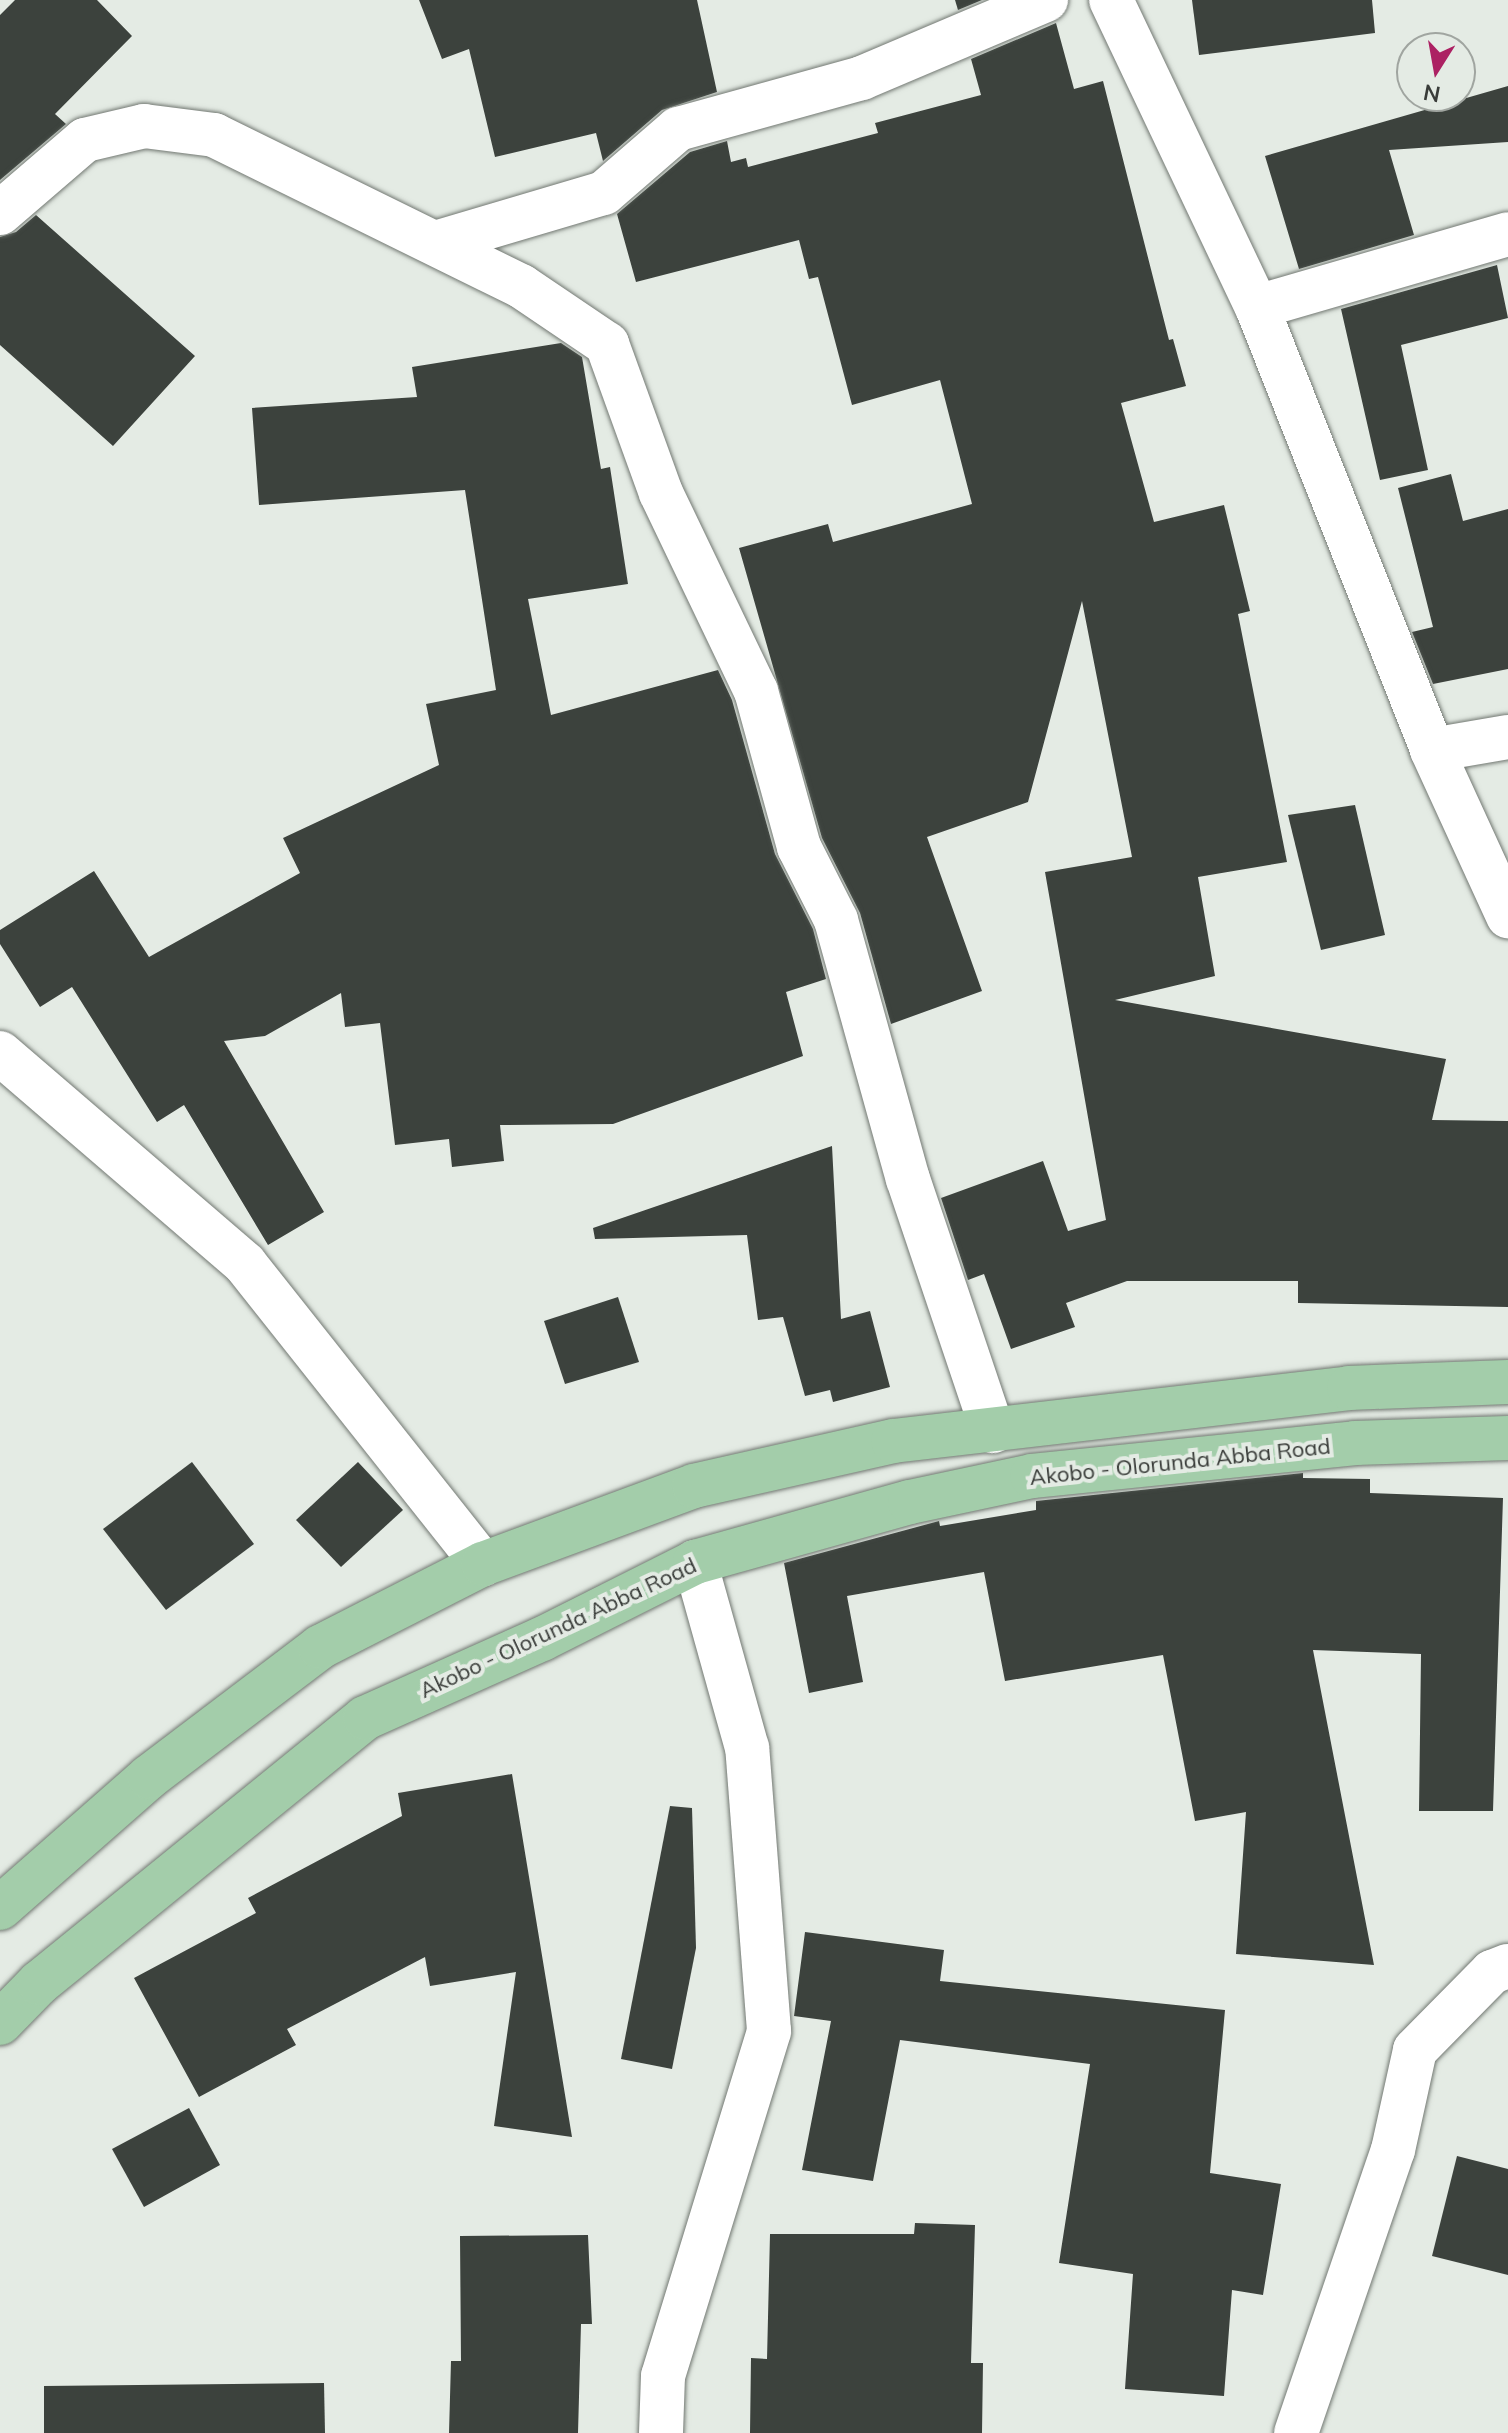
<!DOCTYPE html>
<style>
body{margin:0}
#map{position:relative;width:1508px;height:2433px;overflow:hidden;background:#e4ebe4;font-family:Mulish,sans-serif}
div>[style]{position:absolute}
[style*='--x']{left:calc(var(--x)*1px);top:calc(var(--y)*1px);width:calc(var(--w)*1px);rotate:calc(var(--a)*1deg)}
.building>*{inset:0;background:#3c423d}
.roads{filter:drop-shadow(0 0 2px #727872) drop-shadow(0 0 2px #727872)}
.minor>*{height:44px;margin:-22px;padding:0 22px;transform-origin:22px;border-radius:22px;background:#fff}
.major>*{height:44px;margin:-22px;padding:0 22px;transform-origin:22px;border-radius:22px;background:#a3cdaa}
span{translate:-50% -50%;white-space:nowrap;text-align:center;line-height:1.15;-webkit-text-stroke:8px #e4ebe4;paint-order:stroke}
.street-label{font-size:22px;color:#393c39}
.north{position:absolute;left:1396px;top:32px;width:80px;height:80px;box-sizing:border-box;background:#e4ebe4;border:2px solid #a0a5a0;border-radius:50%;rotate:191deg;font-size:22px;font-weight:700;line-height:32px;text-align:center;color:#393c39}
.north::after{content:'';display:block;margin:auto;width:28px;height:36px;background:#ac2163;clip-path:polygon(50% 0,100% 100%,50% 72%,0 100%)}
</style>
<div id="map">
<div class="building">
<i style="clip-path:polygon(15px 0,97px 0,132px 36px,55px 114px,66px 124px,0 180px,0 15px)"></i>
<i style="clip-path:polygon(419px 0,697px 0,717px 92px,662px 110px,603px 161px,596px 133px,495px 157px,469px 49px,442px 59px)"></i>
<i style="clip-path:polygon(955px 0,982px 0,958px 10px)"></i>
<i style="clip-path:polygon(1192px 0,1372px 0,1375px 33px,1199px 55px)"></i>
<i style="clip-path:polygon(1056px 23px,1074px 89px,1103px 81px,1169px 340px,1173px 339px,1186px 386px,1121px 403px,1154px 522px,1224px 505px,1250px 611px,1238px 614px,1287px 862px,1198px 877px,1215px 976px,1115px 1000px,1446px 1059px,1432px 1120px,1508px 1121px,1508px 1307px,1298px 1303px,1298px 1281px,1127px 1281px,1066px 1303px,1075px 1327px,1011px 1349px,984px 1274px,968px 1280px,941px 1198px,1043px 1161px,1068px 1231px,1106px 1220px,1045px 872px,1132px 857px,1082px 601px,1028px 802px,927px 837px,982px 991px,891px 1024px,860px 913px,822px 838px,739px 548px,828px 524px,833px 542px,972px 504px,940px 380px,852px 405px,818px 277px,809px 279px,799px 240px,636px 282px,617px 214px,690px 152px,727px 141px,731px 162px,746px 158px,748px 167px,878px 133px,875px 123px,981px 95px,971px 59px)"></i>
<i style="clip-path:polygon(1508px 86px,1508px 142px,1389px 150px,1414px 235px,1299px 269px,1265px 156px)"></i>
<i style="clip-path:polygon(36px 215px,195px 356px,113px 446px,0 345px,0 237px,16px 232px)"></i>
<i style="clip-path:polygon(1497px 265px,1508px 318px,1401px 345px,1428px 470px,1380px 480px,1341px 309px)"></i>
<i style="clip-path:polygon(561px 343px,582px 357px,601px 469px,610px 467px,628px 584px,528px 599px,551px 715px,718px 670px,732px 700px,775px 854px,813px 929px,826px 979px,786px 992px,803px 1056px,613px 1124px,500px 1125px,504px 1161px,452px 1167px,449px 1139px,395px 1145px,380px 1023px,345px 1027px,341px 993px,265px 1036px,224px 1041px,324px 1212px,268px 1245px,184px 1105px,157px 1122px,72px 987px,40px 1007px,0 944px,0 930px,94px 871px,149px 957px,300px 873px,283px 838px,439px 765px,426px 704px,496px 690px,465px 490px,259px 505px,252px 408px,417px 397px,412px 367px)"></i>
<i style="clip-path:polygon(1451px 474px,1463px 521px,1508px 509px,1508px 669px,1433px 684px,1412px 632px,1433px 627px,1398px 488px)"></i>
<i style="clip-path:polygon(1355px 805px,1385px 935px,1321px 950px,1288px 815px)"></i>
<i style="clip-path:polygon(832px 1146px,841px 1319px,870px 1311px,890px 1387px,833px 1402px,830px 1390px,805px 1396px,783px 1317px,758px 1320px,747px 1235px,595px 1239px,593px 1228px)"></i>
<i style="clip-path:polygon(618px 1297px,639px 1362px,565px 1384px,544px 1321px)"></i>
<i style="clip-path:polygon(192px 1462px,254px 1544px,166px 1610px,103px 1529px)"></i>
<i style="clip-path:polygon(358px 1462px,403px 1510px,341px 1567px,296px 1520px)"></i>
<i style="clip-path:polygon(1303px 1473px,1303px 1478px,1370px 1479px,1370px 1493px,1503px 1498px,1493px 1811px,1419px 1811px,1421px 1654px,1313px 1650px,1374px 1965px,1236px 1954px,1246px 1812px,1195px 1821px,1163px 1655px,1005px 1681px,984px 1572px,847px 1596px,863px 1682px,809px 1693px,784px 1563px,939px 1521px,940px 1526px,1036px 1510px,1036px 1501px)"></i>
<i style="clip-path:polygon(512px 1774px,572px 2137px,494px 2126px,516px 1972px,430px 1986px,425px 1957px,287px 2029px,296px 2045px,199px 2097px,134px 1978px,256px 1913px,248px 1898px,402px 1816px,398px 1793px)"></i>
<i style="clip-path:polygon(670px 1806px,692px 1808px,696px 1948px,672px 2069px,621px 2059px)"></i>
<i style="clip-path:polygon(805px 1932px,944px 1950px,940px 1981px,1225px 2010px,1210px 2173px,1281px 2184px,1263px 2295px,1232px 2290px,1224px 2396px,1125px 2389px,1133px 2274px,1059px 2263px,1090px 2064px,900px 2040px,873px 2181px,802px 2170px,831px 2021px,794px 2016px)"></i>
<i style="clip-path:polygon(189px 2108px,220px 2165px,144px 2207px,112px 2149px)"></i>
<i style="clip-path:polygon(1457px 2156px,1508px 2169px,1508px 2275px,1432px 2256px)"></i>
<i style="clip-path:polygon(915px 2223px,975px 2225px,971px 2363px,983px 2363px,982px 2433px,750px 2433px,751px 2358px,767px 2359px,770px 2234px,914px 2234px)"></i>
<i style="clip-path:polygon(588px 2235px,592px 2324px,581px 2324px,578px 2433px,449px 2433px,451px 2361px,461px 2361px,460px 2236px)"></i>
<i style="clip-path:polygon(324px 2383px,325px 2433px,44px 2433px,44px 2386px)"></i>
</div>
<div class="roads">
<div class="minor">
<i style="--x:1111;--y:0;--w:340;--a:64.6"></i>
<i style="--x:1257;--y:307;--w:476;--a:68.4"></i>
<i style="--x:1432;--y:750;--w:183;--a:65.4"></i>
<i style="--x:0;--y:213;--w:112;--a:-40.7"></i>
<i style="--x:85;--y:140;--w:61;--a:-13.3"></i>
<i style="--x:144;--y:126;--w:71;--a:7.3"></i>
<i style="--x:214;--y:135;--w:342;--a:26.2"></i>
<i style="--x:521;--y:286;--w:104;--a:34"></i>
<i style="--x:607;--y:344;--w:158;--a:70.1"></i>
<i style="--x:661;--y:493;--w:220;--a:64.4"></i>
<i style="--x:756;--y:691;--w:162;--a:74.6"></i>
<i style="--x:799;--y:847;--w:82;--a:63.1"></i>
<i style="--x:836;--y:920;--w:269;--a:74.5"></i>
<i style="--x:908;--y:1179;--w:266;--a:71.4"></i>
<i style="--x:435;--y:243;--w:176;--a:-16.5"></i>
<i style="--x:604;--y:193;--w:98;--a:-40.9"></i>
<i style="--x:678;--y:129;--w:191;--a:-15.5"></i>
<i style="--x:862;--y:78;--w:200;--a:-23"></i>
<i style="--x:1257;--y:307;--w:261;--a:-16.2"></i>
<i style="--x:1432;--y:750;--w:77;--a:-9.7"></i>
<i style="--x:0;--y:1053;--w:323;--a:40.7"></i>
<i style="--x:245;--y:1264;--w:383;--a:51.6"></i>
<i style="--x:661;--y:2433;--w:57;--a:-88"></i>
<i style="--x:663;--y:2376;--w:361;--a:-72.9"></i>
<i style="--x:769;--y:2031;--w:284;--a:-94.4"></i>
<i style="--x:747;--y:1748;--w:193;--a:-105.6"></i>
<i style="--x:1296;--y:2433;--w:299;--a:-71.1"></i>
<i style="--x:1393;--y:2150;--w:102;--a:-77.6"></i>
<i style="--x:1415;--y:2050;--w:110;--a:-45.4"></i>
<i style="--x:1492;--y:1972;--w:17;--a:-21"></i>
</div>
<div class="major">
<i style="--x:0;--y:1908;--w:198;--a:-41.3"></i>
<i style="--x:149;--y:1777;--w:215;--a:-37.2"></i>
<i style="--x:320;--y:1647;--w:183;--a:-27"></i>
<i style="--x:483;--y:1564;--w:225;--a:-20.3"></i>
<i style="--x:694;--y:1486;--w:204;--a:-12.7"></i>
<i style="--x:893;--y:1441;--w:459;--a:-6.6"></i>
<i style="--x:1349;--y:1388;--w:159;--a:-2.2"></i>
<i style="--x:0;--y:2023;--w:56;--a:-45.7"></i>
<i style="--x:39;--y:1983;--w:420;--a:-39.1"></i>
<i style="--x:365;--y:1718;--w:194;--a:-24.1"></i>
<i style="--x:542;--y:1639;--w:171;--a:-26.7"></i>
<i style="--x:695;--y:1562;--w:223;--a:-15.6"></i>
<i style="--x:910;--y:1502;--w:125;--a:-12"></i>
<i style="--x:1032;--y:1476;--w:325;--a:-5.8"></i>
<i style="--x:1355;--y:1443;--w:153;--a:-1.9"></i>
</div>
</div>
<div class="street-label">
<span style="left:1180px;top:1462px;rotate:-6deg">Akobo - Olorunda Abba Road</span>
<span style="left:558px;top:1628px;rotate:-25deg">Akobo - Olorunda Abba Road</span>
</div>
<div class="north">N</div>
</div>
